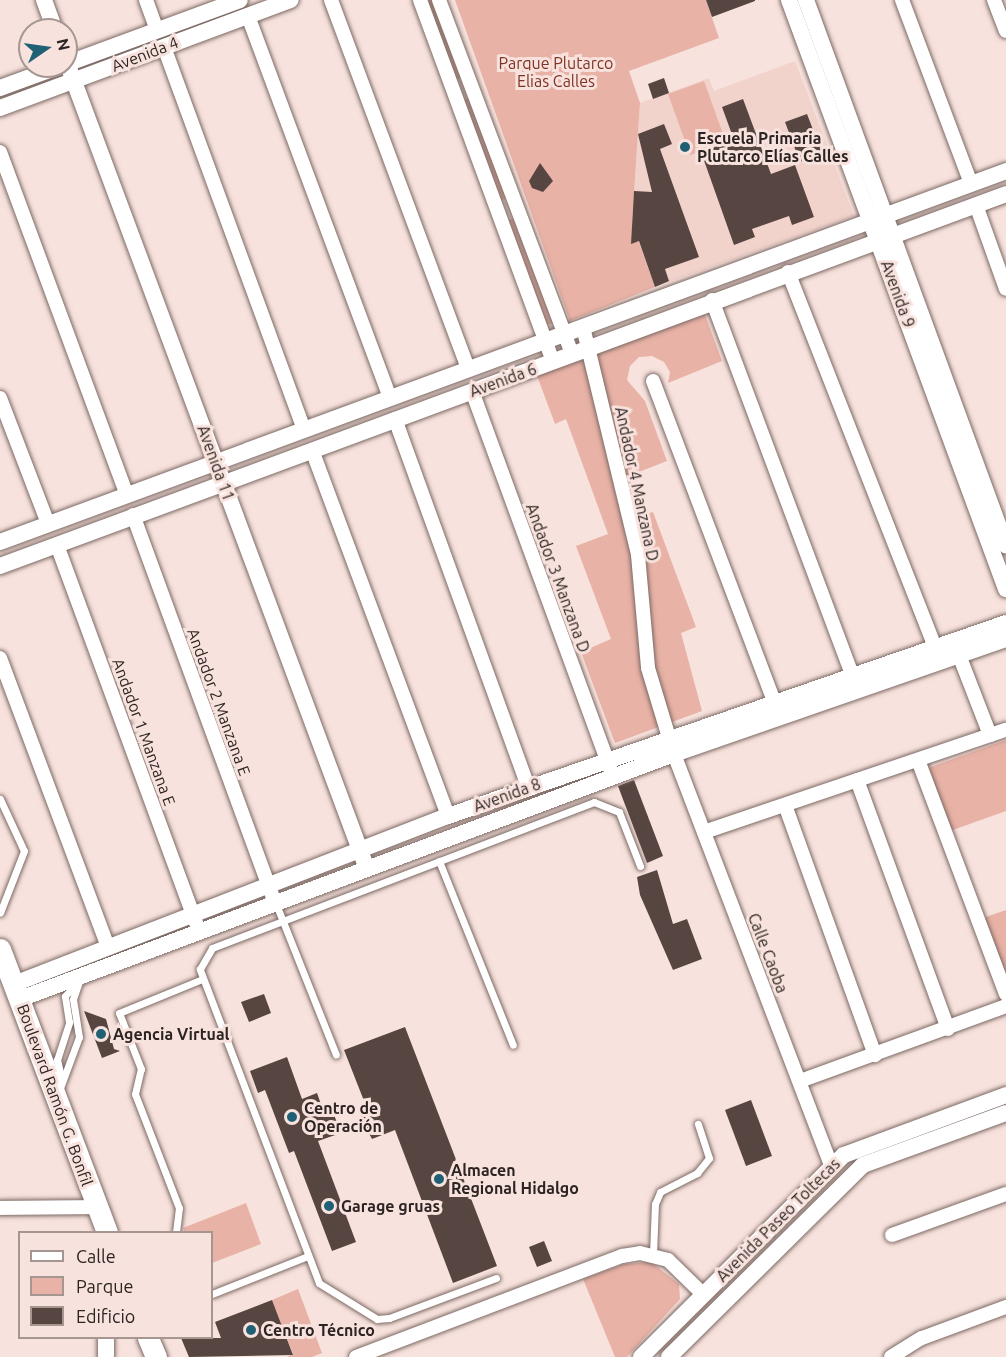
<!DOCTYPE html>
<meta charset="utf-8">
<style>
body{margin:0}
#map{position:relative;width:1006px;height:1357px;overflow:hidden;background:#f8e2dd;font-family:Ubuntu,sans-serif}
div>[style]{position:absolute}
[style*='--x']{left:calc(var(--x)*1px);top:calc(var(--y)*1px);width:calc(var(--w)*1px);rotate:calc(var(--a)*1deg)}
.built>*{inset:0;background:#f2d3cc}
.green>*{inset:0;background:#e9b2a6}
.building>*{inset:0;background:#574541}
.roads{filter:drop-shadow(0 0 2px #7c6964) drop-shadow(0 0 2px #7c6964)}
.service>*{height:7px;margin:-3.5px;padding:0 3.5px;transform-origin:3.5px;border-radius:3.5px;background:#fff}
.minor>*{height:14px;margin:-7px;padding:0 7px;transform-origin:7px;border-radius:7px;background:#fff}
.tertiary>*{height:16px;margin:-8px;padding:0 8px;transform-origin:8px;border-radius:8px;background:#fff}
.primary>*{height:21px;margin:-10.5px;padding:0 10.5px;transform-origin:10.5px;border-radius:10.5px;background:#fff}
.dots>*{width:16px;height:16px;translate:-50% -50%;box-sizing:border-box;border:3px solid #f8e2dd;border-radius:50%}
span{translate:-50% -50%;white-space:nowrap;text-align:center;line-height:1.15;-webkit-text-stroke:6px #f8e2dd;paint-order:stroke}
.street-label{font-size:16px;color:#2c2422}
.park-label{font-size:16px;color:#7f3223}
.poi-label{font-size:16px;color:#2c2422;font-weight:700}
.left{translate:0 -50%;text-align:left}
.legend{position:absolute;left:18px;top:1231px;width:195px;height:108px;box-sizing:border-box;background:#f8e2dd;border:2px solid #a69692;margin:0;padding:8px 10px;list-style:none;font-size:18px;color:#2c2422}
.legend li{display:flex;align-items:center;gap:12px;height:30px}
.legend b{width:30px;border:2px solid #a69692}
.north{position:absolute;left:18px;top:18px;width:60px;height:60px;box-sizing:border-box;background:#f8e2dd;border:2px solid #a69692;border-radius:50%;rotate:77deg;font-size:16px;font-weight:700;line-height:24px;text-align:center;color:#2c2422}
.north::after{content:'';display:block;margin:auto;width:21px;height:27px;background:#206075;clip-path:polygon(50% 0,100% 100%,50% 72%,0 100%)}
</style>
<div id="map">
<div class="built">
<i style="clip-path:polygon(795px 61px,854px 216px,655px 287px,632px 223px,640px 103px,709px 78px,714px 91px)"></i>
</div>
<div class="green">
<i style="clip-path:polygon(425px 0,434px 0,463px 77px,455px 80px)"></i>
<i style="clip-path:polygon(455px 0,706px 0,719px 38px,629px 71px,640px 103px,632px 223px,655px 287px,570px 321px)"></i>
<i style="clip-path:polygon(704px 81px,726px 142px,690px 155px,668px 94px)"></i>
<i style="clip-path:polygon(470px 97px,508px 198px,501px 200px,463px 100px)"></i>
<i style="clip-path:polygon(515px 218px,554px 323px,546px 325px,508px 220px)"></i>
<i style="clip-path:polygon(704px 312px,722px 361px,668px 383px,670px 372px,664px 362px,652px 356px,639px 357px,630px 366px,627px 380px,645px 401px,667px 461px,631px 475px,638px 516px,653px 512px,696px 627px,681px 633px,702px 711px,615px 743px,581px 652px,611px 639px,576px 546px,608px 534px,566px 419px,555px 424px,536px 373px)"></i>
<i style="clip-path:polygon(1006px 740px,1006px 811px,950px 831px,928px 768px)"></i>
<i style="clip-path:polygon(1006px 910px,1006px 982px,983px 918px)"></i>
<i style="clip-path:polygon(246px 1203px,261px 1244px,212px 1263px,212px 1232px,185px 1232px,183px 1228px)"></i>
<i style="clip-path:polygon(651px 1262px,679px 1284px,680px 1299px,627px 1357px,615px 1357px,583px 1279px,624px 1264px)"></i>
<i style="clip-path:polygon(298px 1289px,322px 1353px,312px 1357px,287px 1357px,293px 1354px,272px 1300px)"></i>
</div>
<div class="building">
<i style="clip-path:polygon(706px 0,755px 0,755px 1px,712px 17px)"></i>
<i style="clip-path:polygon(664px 78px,669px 93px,653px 99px,648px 84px)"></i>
<i style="clip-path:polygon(743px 99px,771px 174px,795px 165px,814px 217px,792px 225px,789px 216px,752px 229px,755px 237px,734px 245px,701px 152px,734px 140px,722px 107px)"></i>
<i style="clip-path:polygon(807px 114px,822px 153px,800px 162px,785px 122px)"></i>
<i style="clip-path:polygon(664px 124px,672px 144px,660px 149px,699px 257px,665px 269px,669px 281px,655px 287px,639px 241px,631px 244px,634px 191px,652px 192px,638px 134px)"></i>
<i style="clip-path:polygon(540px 163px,553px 181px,543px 192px,532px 188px,529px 181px)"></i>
<i style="clip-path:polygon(634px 780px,663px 856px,647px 863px,618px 786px)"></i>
<i style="clip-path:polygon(657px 870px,673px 924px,687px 919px,702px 959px,673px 970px,640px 895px,637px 877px)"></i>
<i style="clip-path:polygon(264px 994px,271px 1013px,249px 1022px,241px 1002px)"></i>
<i style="clip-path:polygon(84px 1011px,106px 1019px,114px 1049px,120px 1051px,102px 1058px)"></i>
<i style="clip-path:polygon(405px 1027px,497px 1266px,453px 1283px,395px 1130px,372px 1139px,364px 1124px,358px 1109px,366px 1106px,344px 1050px)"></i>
<i style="clip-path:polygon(287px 1057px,302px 1099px,317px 1093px,323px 1110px,331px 1107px,341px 1133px,318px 1141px,356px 1242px,332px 1251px,294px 1151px,289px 1153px,265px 1090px,258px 1093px,250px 1071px)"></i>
<i style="clip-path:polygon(751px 1100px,772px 1156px,746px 1166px,725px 1110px)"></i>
<i style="clip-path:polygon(544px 1241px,552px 1261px,537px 1267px,529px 1247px)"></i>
<i style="clip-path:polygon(272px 1300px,293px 1355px,189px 1357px,181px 1338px,221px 1338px,215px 1322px)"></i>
</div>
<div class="roads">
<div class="service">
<i style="--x:0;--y:799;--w:57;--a:65.2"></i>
<i style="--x:24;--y:851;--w:66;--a:111.2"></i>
<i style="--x:439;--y:861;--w:198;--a:68.1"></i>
<i style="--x:276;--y:904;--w:162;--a:68.3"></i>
<i style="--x:62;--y:1081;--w:22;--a:-103"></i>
<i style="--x:57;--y:1060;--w:40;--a:-72"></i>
<i style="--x:69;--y:1022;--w:26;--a:-99"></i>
<i style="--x:65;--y:996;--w:12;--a:-48"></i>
<i style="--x:60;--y:1088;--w:54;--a:-69.6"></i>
<i style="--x:79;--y:1037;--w:38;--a:-99"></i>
<i style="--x:73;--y:999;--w:21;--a:-71"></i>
<i style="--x:176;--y:1232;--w:24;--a:-83"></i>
<i style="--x:179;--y:1208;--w:122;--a:-111.1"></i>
<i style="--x:135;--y:1094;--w:26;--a:-77"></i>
<i style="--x:141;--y:1069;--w:60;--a:-111.4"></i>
<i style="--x:119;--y:1013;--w:87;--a:-22.2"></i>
<i style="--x:653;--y:1255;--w:51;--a:-87.8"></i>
<i style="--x:655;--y:1204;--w:13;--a:-67"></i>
<i style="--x:660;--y:1192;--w:42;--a:-27.2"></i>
<i style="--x:697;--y:1173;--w:19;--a:-51"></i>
<i style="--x:709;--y:1158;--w:36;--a:-108"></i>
<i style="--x:496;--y:1278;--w:114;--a:159.5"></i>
<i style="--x:389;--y:1318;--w:12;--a:175"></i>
<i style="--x:377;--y:1319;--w:68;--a:-148.2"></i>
<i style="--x:319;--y:1283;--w:336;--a:-110.8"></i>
<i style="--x:200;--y:969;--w:24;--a:-60"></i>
<i style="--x:212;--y:948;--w:409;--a:-20.9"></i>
<i style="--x:594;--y:802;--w:27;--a:22"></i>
<i style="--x:619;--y:812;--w:58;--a:68.7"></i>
<i style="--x:212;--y:1294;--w:103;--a:-21.6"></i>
</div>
<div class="minor">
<i style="--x:146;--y:0;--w:32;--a:70"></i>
<i style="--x:331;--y:0;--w:394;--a:69.6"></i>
<i style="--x:420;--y:0;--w:385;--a:69.8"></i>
<i style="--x:439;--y:0;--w:378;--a:69.4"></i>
<i style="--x:902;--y:0;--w:197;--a:69.4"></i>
<i style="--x:994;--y:0;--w:33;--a:69"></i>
<i style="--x:248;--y:16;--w:408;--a:69.6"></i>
<i style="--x:164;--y:47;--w:408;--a:69.9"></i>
<i style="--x:0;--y:152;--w:366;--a:69.7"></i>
<i style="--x:976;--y:205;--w:89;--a:70.3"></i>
<i style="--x:788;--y:272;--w:404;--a:68.6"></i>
<i style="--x:712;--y:300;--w:400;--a:69.5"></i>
<i style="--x:583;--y:327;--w:235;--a:76.4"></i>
<i style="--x:638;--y:555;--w:113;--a:84.9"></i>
<i style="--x:648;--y:668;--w:90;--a:73.2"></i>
<i style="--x:674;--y:754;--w:440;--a:69.1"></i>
<i style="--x:653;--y:381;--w:343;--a:69.3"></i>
<i style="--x:472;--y:391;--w:410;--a:69.9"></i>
<i style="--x:0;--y:398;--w:135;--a:69.1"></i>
<i style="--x:395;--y:419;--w:391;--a:70.1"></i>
<i style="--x:312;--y:450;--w:390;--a:69.6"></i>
<i style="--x:133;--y:515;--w:411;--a:69.9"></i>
<i style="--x:57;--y:545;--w:403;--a:69.8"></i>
<i style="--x:959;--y:655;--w:86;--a:68.8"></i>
<i style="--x:0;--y:658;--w:309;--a:69.5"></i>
<i style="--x:918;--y:760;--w:250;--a:69.4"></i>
<i style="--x:857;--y:780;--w:265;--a:69.9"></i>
<i style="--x:785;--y:805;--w:266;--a:70.2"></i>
<i style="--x:704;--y:832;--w:319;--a:-18.7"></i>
<i style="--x:800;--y:1081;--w:219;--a:-20"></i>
<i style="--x:0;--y:1208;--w:97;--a:-0.6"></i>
<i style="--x:892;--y:1235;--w:121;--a:-19.8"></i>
<i style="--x:356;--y:1357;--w:285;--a:-20.8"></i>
<i style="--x:622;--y:1256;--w:18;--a:-9"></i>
<i style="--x:640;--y:1253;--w:29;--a:14"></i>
<i style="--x:668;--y:1260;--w:49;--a:44.2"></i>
<i style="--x:891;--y:1357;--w:36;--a:-32"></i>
<i style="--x:922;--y:1338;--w:90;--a:-20.3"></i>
</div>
<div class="tertiary">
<i style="--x:44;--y:0;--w:32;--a:70"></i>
<i style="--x:789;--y:0;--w:628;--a:69.78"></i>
<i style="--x:806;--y:0;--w:581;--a:69.88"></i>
<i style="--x:66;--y:60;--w:855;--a:69.59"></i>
<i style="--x:66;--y:64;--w:185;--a:-20.2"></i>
<i style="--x:0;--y:88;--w:64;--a:-20.1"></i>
<i style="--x:0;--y:108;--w:310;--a:-20.4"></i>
<i style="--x:0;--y:542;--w:1072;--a:-20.24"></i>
<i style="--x:0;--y:566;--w:1073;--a:-20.29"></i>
<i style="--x:14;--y:984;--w:465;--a:-21.2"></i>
<i style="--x:448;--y:816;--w:590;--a:-19.08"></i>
<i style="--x:20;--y:999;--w:698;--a:-20.54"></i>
<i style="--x:674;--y:754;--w:351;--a:-19.1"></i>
<i style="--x:106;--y:1357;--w:19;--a:-90"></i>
<i style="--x:641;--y:1357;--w:286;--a:-44.9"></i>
<i style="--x:844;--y:1155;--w:173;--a:-20.3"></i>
<i style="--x:669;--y:1357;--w:273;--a:-44.7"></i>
<i style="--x:863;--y:1165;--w:152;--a:-20"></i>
</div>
<div class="primary">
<i style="--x:0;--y:949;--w:303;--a:69.3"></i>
<i style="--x:148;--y:1338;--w:21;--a:67"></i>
</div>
</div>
<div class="dots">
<i style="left:685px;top:147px;background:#206075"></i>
<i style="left:101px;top:1034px;background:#206075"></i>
<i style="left:292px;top:1117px;background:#206075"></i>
<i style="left:439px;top:1179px;background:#206075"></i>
<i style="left:329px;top:1206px;background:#206075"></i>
<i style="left:251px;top:1330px;background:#206075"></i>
</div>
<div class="street-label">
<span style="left:145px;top:54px;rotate:-21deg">Avenida 4</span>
<span style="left:898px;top:294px;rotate:70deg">Avenida 9</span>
<span style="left:503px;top:380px;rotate:-20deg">Avenida 6</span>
<span style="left:216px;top:463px;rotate:70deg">Avenida 11</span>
<span style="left:637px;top:484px;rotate:78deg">Andador 4 Manzana D</span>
<span style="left:558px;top:578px;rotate:70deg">Andador 3 Manzana D</span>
<span style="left:219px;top:702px;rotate:70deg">Andador 2 Manzana E</span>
<span style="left:144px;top:732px;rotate:70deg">Andador 1 Manzana E</span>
<span style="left:507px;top:795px;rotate:-20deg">Avenida 8</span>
<span style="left:768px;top:953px;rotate:69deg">Calle Caoba</span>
<span style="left:55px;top:1095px;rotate:70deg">Boulevard Ramón G. Bonfil</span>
<span style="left:778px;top:1220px;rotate:-45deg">Avenida Paseo Toltecas</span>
</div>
<div class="park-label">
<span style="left:556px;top:72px">Parque Plutarco<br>Elias Calles</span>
</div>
<div class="poi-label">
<span class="left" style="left:697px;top:147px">Escuela Primaria<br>Plutarco Elías Calles</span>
<span class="left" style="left:113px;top:1034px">Agencia Virtual</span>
<span class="left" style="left:304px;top:1117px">Centro de<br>Operación</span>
<span class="left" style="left:451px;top:1179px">Almacen<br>Regional Hidalgo</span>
<span class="left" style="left:341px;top:1206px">Garage gruas</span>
<span class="left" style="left:263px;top:1330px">Centro Técnico</span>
</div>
<ul class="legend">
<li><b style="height:8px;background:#fff"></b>Calle</li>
<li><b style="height:16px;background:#e9b2a6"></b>Parque</li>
<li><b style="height:16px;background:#574541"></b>Edificio</li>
</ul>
<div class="north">N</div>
</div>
